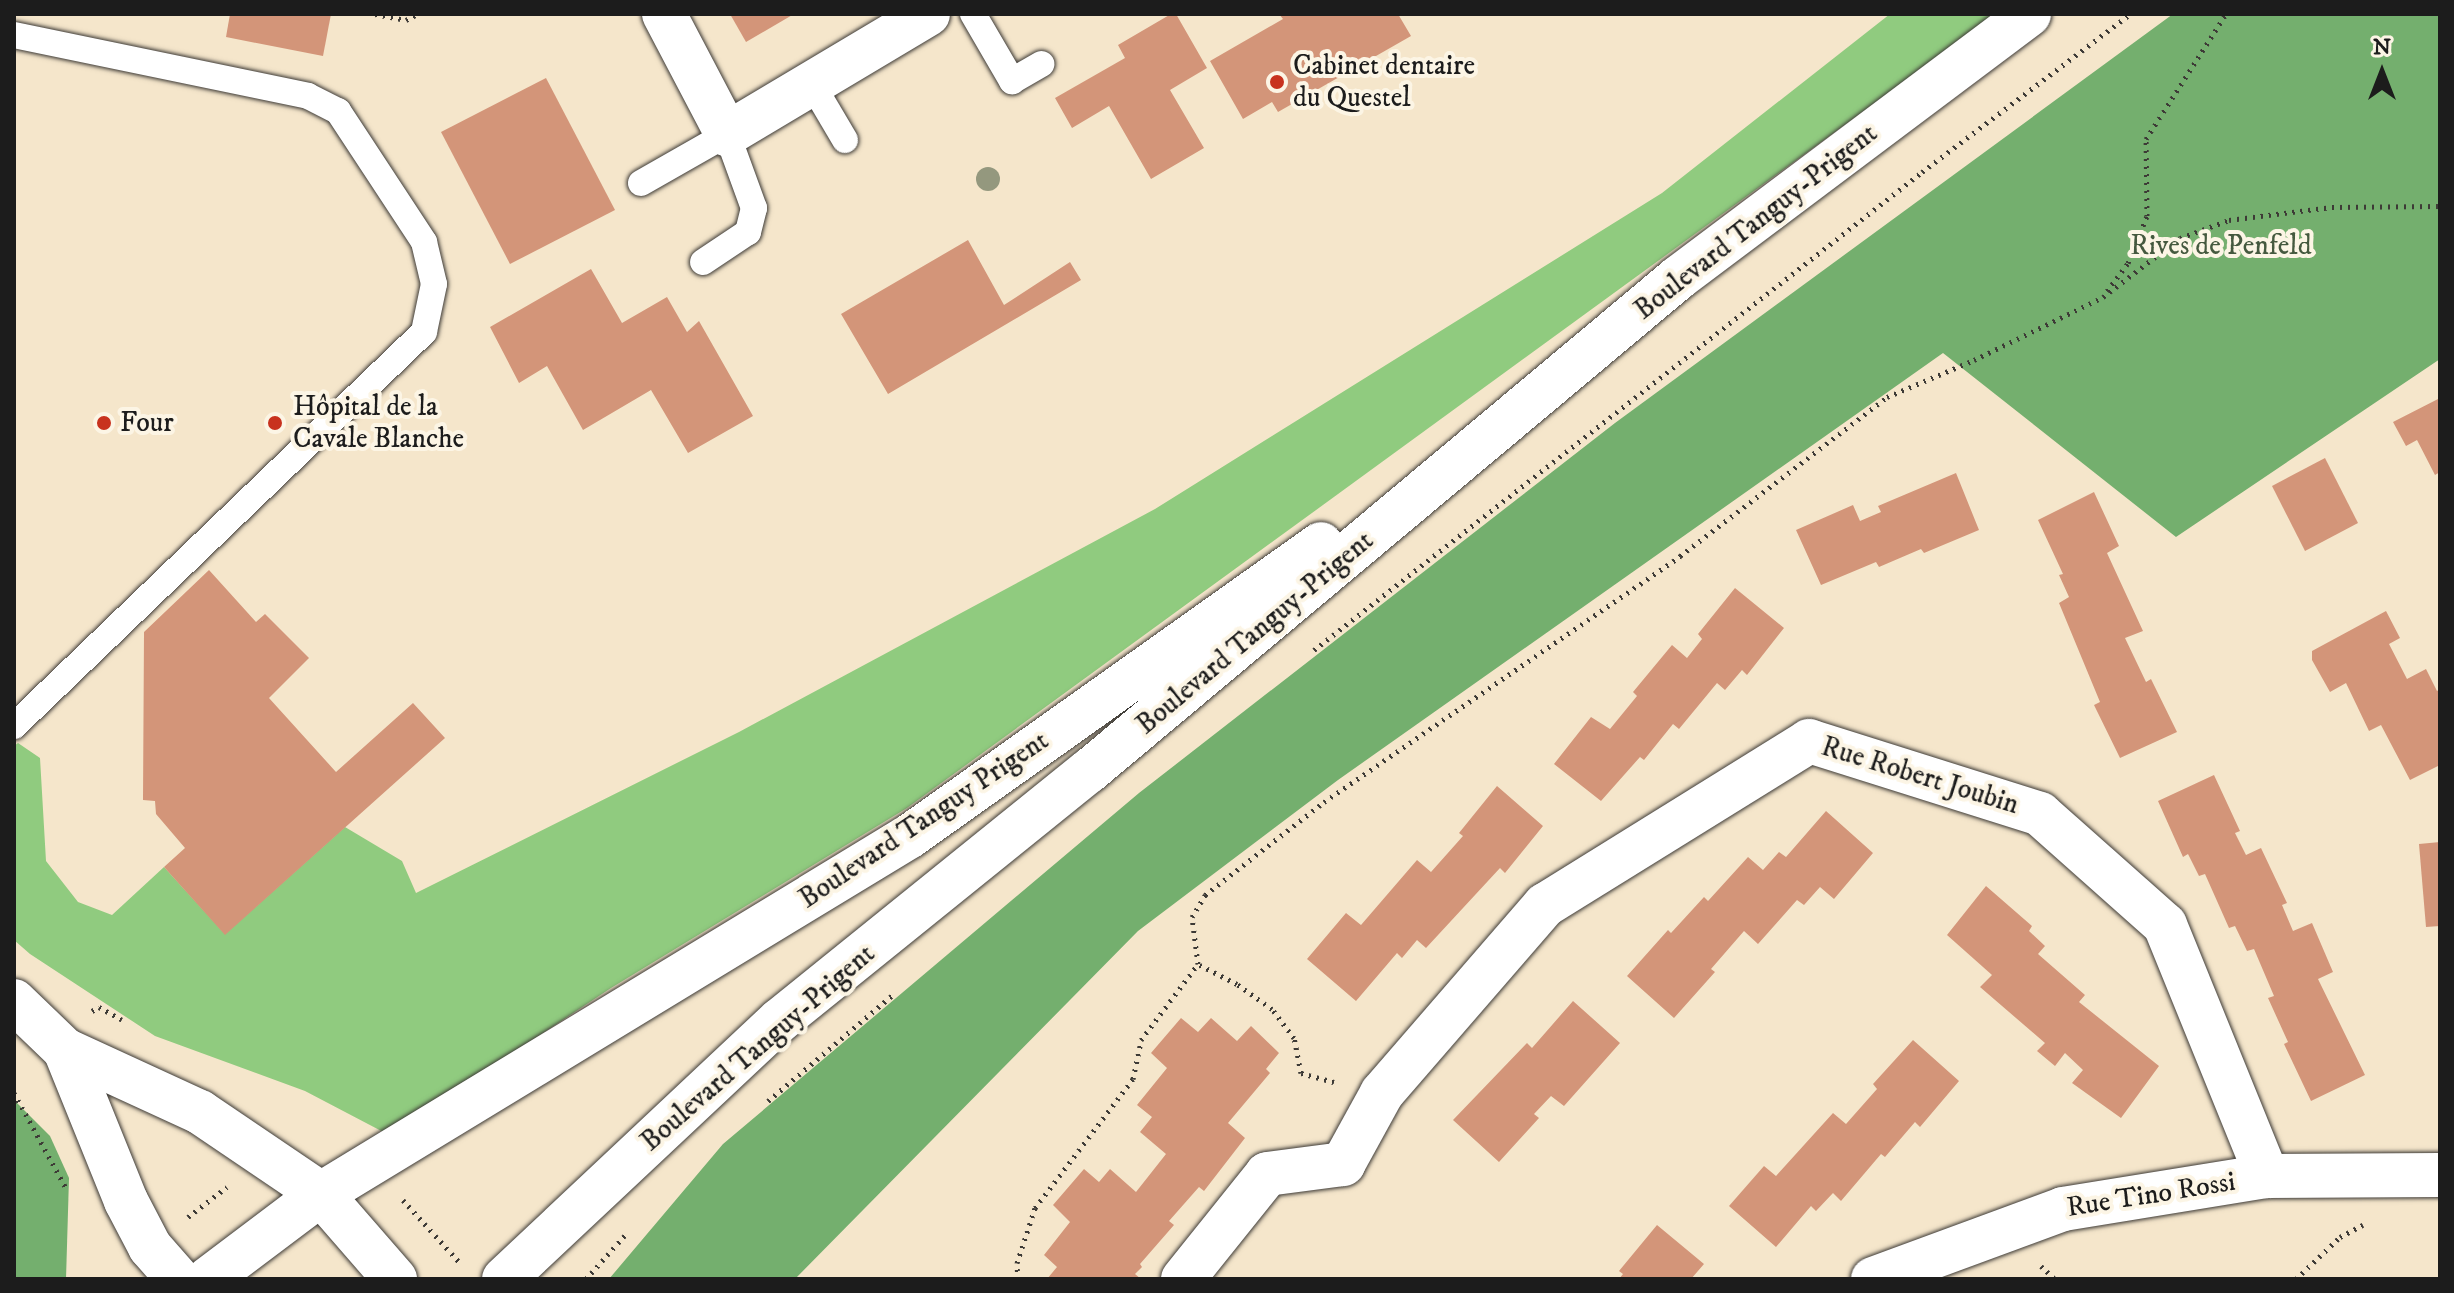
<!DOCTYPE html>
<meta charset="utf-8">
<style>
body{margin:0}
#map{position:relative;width:2454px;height:1293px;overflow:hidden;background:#f5e6cb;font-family:"IM FELL DW Pica",serif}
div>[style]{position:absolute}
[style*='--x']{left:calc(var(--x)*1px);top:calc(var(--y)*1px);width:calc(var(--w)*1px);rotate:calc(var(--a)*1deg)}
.green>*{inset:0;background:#90cb7f}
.forest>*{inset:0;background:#74af6e}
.building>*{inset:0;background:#d39579}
.path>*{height:5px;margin-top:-2.5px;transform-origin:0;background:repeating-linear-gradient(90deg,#3d3a36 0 2px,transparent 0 8px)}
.roads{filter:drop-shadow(0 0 2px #3d3a36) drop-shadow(0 0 2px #3d3a36)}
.service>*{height:26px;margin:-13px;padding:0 13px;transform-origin:13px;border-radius:13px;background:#fff}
.minor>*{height:44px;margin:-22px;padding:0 22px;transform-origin:22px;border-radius:22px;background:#fff}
.tertiary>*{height:44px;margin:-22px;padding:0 22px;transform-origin:22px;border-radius:22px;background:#fff}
.primary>*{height:44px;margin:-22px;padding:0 22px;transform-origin:22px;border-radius:22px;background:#fff}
.trees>*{width:24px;height:24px;margin:-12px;border-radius:50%;background:#94987e}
.dots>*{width:22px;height:22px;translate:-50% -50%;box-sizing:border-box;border:4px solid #fcf5e5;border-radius:50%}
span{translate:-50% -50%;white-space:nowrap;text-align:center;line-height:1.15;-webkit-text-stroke:8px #fcf5e5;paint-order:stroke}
.poi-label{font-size:28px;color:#1c1c1c}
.left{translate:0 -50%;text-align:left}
.street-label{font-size:28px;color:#1c1c1c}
.park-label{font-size:28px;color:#45593f}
.frame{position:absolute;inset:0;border:16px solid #1c1c1c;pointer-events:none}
.north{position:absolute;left:2342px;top:32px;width:80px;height:80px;-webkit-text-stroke:6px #fcf5e5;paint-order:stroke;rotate:0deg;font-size:22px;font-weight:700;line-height:32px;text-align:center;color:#1c1c1c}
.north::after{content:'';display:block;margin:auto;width:28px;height:36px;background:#1c1c1c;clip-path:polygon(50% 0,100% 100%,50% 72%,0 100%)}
</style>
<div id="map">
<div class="green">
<i style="clip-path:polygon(1890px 14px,1997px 14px,907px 808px,611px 988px,389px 1135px,305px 1091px,155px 1036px,30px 954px,14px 940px,14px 746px,18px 743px,40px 758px,46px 861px,78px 902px,112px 915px,164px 867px,225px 934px,345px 827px,402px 861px,416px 893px,739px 732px,1155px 509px,1662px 193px)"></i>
</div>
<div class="forest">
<i style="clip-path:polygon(2173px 14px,2440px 14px,2440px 359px,2176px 537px,1943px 353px,1338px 780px,1138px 931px,795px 1279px,609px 1279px,723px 1144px,1139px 793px,1615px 423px)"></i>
<i style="clip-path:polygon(14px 1100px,50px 1136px,69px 1178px,66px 1279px,14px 1279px)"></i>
</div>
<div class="building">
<i style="clip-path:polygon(230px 14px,331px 14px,323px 56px,226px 37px)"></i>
<i style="clip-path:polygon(730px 14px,794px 14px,746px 42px)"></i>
<i style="clip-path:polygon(1171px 14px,1176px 14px,1207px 68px,1170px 90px,1204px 148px,1151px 179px,1109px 106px,1072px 128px,1055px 98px,1125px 58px,1118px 45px)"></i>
<i style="clip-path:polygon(1279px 14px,1398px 14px,1411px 36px,1278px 112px,1272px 102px,1243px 119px,1210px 61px,1283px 19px)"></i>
<i style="clip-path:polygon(546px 78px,615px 210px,510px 264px,441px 132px)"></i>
<i style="clip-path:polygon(968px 240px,1004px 305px,1070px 262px,1081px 280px,888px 394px,841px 314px)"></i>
<i style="clip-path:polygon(591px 269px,622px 323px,667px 297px,687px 332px,699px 321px,753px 416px,688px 453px,651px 390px,583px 430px,547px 366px,519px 383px,490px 327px)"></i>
<i style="clip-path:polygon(2440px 398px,2440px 472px,2435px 475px,2417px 440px,2406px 446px,2393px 422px)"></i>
<i style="clip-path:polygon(2325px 458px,2358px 523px,2305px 551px,2272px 486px)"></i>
<i style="clip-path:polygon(1956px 473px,1979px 530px,1924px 553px,1921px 549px,1879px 567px,1876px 562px,1821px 585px,1796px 530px,1853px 505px,1860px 521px,1881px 512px,1878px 506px)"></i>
<i style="clip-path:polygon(2094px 492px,2119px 546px,2107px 553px,2143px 631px,2125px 638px,2146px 682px,2151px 679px,2177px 732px,2120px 758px,2094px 705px,2100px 702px,2059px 603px,2069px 597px,2059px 575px,2063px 574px,2038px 520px)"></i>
<i style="clip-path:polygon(209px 570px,256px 622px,265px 614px,309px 658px,269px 698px,336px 772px,413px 703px,445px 738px,225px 935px,164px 867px,185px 848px,156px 814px,155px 801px,143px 800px,144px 632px)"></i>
<i style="clip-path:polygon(1735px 588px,1784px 628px,1747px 675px,1742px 670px,1725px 690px,1717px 683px,1679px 729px,1673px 724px,1644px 760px,1640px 757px,1601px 801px,1554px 764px,1591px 717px,1610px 729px,1637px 696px,1633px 692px,1672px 645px,1687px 658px,1702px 639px,1698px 634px)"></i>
<i style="clip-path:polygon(2386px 611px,2400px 638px,2389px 644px,2407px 679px,2426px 669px,2437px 691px,2440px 689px,2440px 765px,2410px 780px,2381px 725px,2369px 731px,2346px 683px,2330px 692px,2312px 660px,2312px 651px)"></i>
<i style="clip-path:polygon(2214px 775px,2240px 831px,2235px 833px,2246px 855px,2261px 848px,2287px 903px,2282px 905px,2293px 931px,2312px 923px,2333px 972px,2318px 979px,2365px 1075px,2311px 1101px,2284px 1044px,2288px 1042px,2268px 998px,2274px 996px,2254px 949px,2247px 951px,2235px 926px,2229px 928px,2205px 874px,2199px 876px,2188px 854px,2183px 857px,2158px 801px)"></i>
<i style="clip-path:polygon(1497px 786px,1543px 826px,1505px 873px,1500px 868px,1426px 948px,1417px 940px,1402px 958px,1397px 953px,1356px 1001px,1307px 959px,1346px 913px,1361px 925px,1417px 860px,1431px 872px,1463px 836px,1459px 833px)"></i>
<i style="clip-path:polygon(1826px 811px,1873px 853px,1834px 899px,1820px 887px,1804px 905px,1797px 900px,1758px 944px,1744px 931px,1711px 969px,1715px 972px,1674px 1018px,1627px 976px,1668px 930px,1671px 933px,1704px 897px,1708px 901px,1748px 857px,1763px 870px,1779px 852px,1786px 857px)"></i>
<i style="clip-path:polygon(2440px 842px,2440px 926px,2426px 927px,2419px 844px)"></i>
<i style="clip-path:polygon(1986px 886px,2032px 926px,2029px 931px,2045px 946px,2038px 954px,2085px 995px,2079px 1002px,2159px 1066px,2121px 1118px,2072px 1083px,2083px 1070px,2065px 1053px,2055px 1066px,2037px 1051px,2045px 1043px,1980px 987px,1992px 975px,1947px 935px)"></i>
<i style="clip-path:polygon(1573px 1001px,1620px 1043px,1564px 1106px,1551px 1096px,1534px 1114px,1539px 1118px,1499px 1162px,1453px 1120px,1527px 1043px,1532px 1048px)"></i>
<i style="clip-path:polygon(1181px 1018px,1198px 1032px,1211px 1018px,1237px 1041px,1251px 1026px,1279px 1053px,1266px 1069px,1270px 1073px,1228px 1123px,1245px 1138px,1204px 1191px,1199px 1187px,1169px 1221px,1174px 1225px,1140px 1264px,1142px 1267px,1135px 1274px,1141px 1279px,1047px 1279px,1057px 1267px,1044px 1255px,1070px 1222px,1053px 1205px,1084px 1169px,1099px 1182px,1110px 1169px,1136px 1192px,1166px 1154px,1140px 1132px,1152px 1117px,1137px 1105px,1167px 1068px,1151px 1053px)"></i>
<i style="clip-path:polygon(1913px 1040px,1959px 1081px,1920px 1127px,1915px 1122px,1885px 1157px,1881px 1154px,1841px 1201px,1833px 1193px,1816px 1211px,1811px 1206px,1776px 1247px,1729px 1206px,1764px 1166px,1776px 1176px,1833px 1113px,1846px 1124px,1877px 1089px,1873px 1084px)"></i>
<i style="clip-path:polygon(1657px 1225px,1704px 1264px,1691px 1279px,1619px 1279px,1623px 1274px,1619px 1271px)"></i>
</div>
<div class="path">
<i style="--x:375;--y:14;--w:32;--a:11"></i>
<i style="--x:406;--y:20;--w:13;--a:-27"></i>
<i style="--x:2107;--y:291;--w:35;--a:-53"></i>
<i style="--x:2128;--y:263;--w:51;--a:-68"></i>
<i style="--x:2147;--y:216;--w:77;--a:-90.7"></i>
<i style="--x:2146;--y:139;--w:148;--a:-57.4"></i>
<i style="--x:1314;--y:650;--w:773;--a:-38.17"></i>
<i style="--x:1922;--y:172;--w:261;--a:-37.2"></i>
<i style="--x:92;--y:1011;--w:8;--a:-30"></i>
<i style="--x:99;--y:1007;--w:26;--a:29"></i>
<i style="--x:1334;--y:1082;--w:34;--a:-165"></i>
<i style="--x:1301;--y:1073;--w:36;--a:-101"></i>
<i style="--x:1294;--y:1038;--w:36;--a:-127"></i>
<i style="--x:1272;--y:1009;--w:43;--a:-144.5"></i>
<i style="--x:1237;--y:984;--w:44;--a:-152.9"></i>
<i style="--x:1198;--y:964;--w:47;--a:-97.3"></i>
<i style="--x:1192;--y:917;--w:26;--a:-59"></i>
<i style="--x:1205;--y:895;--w:151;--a:-38"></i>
<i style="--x:1324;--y:802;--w:433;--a:-34.6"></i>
<i style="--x:1680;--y:556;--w:261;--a:-37.5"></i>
<i style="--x:1887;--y:397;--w:95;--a:-23"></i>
<i style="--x:1974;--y:360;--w:144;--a:-26"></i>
<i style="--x:2103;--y:297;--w:97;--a:-37.5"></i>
<i style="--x:2180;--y:238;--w:52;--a:-20.2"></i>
<i style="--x:2229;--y:220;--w:104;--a:-7.2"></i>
<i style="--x:2332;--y:207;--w:108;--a:-0.5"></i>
<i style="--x:14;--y:1093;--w:108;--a:61.3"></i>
<i style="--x:768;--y:1101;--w:167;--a:-40.4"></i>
<i style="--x:403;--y:1200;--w:86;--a:47.8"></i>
<i style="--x:188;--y:1217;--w:49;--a:-37.6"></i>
<i style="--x:2041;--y:1266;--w:19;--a:43"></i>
<i style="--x:586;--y:1279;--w:62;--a:-48.3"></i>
<i style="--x:1018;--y:1279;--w:16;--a:-94"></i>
<i style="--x:1017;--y:1263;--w:58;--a:-71.9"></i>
<i style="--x:1035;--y:1208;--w:162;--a:-52.8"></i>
<i style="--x:1133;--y:1079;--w:40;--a:-78"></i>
<i style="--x:1141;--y:1040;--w:95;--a:-53.1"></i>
<i style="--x:2296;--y:1279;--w:61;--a:-43.7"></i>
<i style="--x:2340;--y:1237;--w:26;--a:-28"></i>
</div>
<div class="roads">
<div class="service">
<i style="--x:973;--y:14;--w:78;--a:59.8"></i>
<i style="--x:1012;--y:81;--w:34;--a:-30"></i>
<i style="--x:14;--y:35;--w:300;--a:11.7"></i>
<i style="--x:308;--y:96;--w:34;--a:27"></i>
<i style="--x:338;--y:111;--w:157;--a:56.7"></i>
<i style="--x:424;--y:242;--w:43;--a:76.6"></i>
<i style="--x:434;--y:284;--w:49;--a:101.8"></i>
<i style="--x:424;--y:332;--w:569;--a:136.14"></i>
<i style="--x:812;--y:84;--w:65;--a:59.5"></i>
<i style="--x:641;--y:183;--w:99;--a:-29.7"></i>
<i style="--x:727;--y:134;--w:79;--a:70"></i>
<i style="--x:754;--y:208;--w:25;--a:104"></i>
<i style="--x:748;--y:232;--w:54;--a:146.3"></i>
</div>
<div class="minor">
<i style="--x:664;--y:14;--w:136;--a:62.3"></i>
<i style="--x:727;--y:134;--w:234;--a:-30.8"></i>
<i style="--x:14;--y:1001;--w:71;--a:43.9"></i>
<i style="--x:65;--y:1050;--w:163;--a:68"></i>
<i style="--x:126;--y:1201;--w:52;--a:62.4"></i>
<i style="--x:150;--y:1247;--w:43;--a:48.8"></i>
<i style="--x:65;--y:1050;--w:149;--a:24.7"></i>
<i style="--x:200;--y:1112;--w:146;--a:34.1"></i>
<i style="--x:1183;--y:1279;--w:134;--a:-51.3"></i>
<i style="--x:1267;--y:1174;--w:77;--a:-7.5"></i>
<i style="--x:1343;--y:1164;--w:81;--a:-61.2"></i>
<i style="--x:1382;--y:1093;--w:249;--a:-49.1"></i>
<i style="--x:1545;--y:905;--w:311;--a:-31.8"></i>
<i style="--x:1809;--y:741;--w:242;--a:17.5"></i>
<i style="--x:2040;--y:814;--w:167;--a:41.6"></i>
<i style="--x:2165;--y:925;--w:271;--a:67.9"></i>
<i style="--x:1873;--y:1279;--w:202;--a:-20.2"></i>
<i style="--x:2063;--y:1209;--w:207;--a:-9.2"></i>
<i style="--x:2267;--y:1176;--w:173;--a:-0.3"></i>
</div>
<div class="tertiary">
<i style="--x:321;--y:1194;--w:113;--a:49"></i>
</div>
<div class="primary">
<i style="--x:208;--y:1279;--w:141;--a:-37"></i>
<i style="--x:321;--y:1194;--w:689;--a:-31.29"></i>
<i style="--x:910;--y:836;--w:504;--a:-35.39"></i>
<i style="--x:504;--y:1279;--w:378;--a:-43.2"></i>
<i style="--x:780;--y:1020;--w:397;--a:-38.9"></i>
<i style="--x:1089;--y:771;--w:768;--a:-39.93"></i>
<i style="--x:1678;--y:278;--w:439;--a:-36.9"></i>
</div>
</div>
<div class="trees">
<i style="left:988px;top:179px"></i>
</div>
<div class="dots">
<i style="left:1277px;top:82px;background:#c8321e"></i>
<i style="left:104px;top:423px;background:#c8321e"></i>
<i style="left:275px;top:423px;background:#c8321e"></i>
</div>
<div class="poi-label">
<span class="left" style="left:1293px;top:82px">Cabinet dentaire<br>du Questel</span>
<span class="left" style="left:293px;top:423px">Hôpital de la<br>Cavale Blanche</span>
<span class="left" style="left:120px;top:423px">Four</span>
</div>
<div class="street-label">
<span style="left:1756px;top:222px;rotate:-38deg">Boulevard Tanguy-Prigent</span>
<span style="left:1255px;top:633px;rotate:-40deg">Boulevard Tanguy-Prigent</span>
<span style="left:1920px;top:776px;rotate:17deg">Rue Robert Joubin</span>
<span style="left:924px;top:820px;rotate:-34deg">Boulevard Tanguy Prigent</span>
<span style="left:758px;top:1048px;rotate:-41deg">Boulevard Tanguy-Prigent</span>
<span style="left:2151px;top:1195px;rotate:-9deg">Rue Tino Rossi</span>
</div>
<div class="park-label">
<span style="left:2221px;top:246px">Rives de Penfeld</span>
</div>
<div class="frame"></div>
<div class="north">N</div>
</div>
